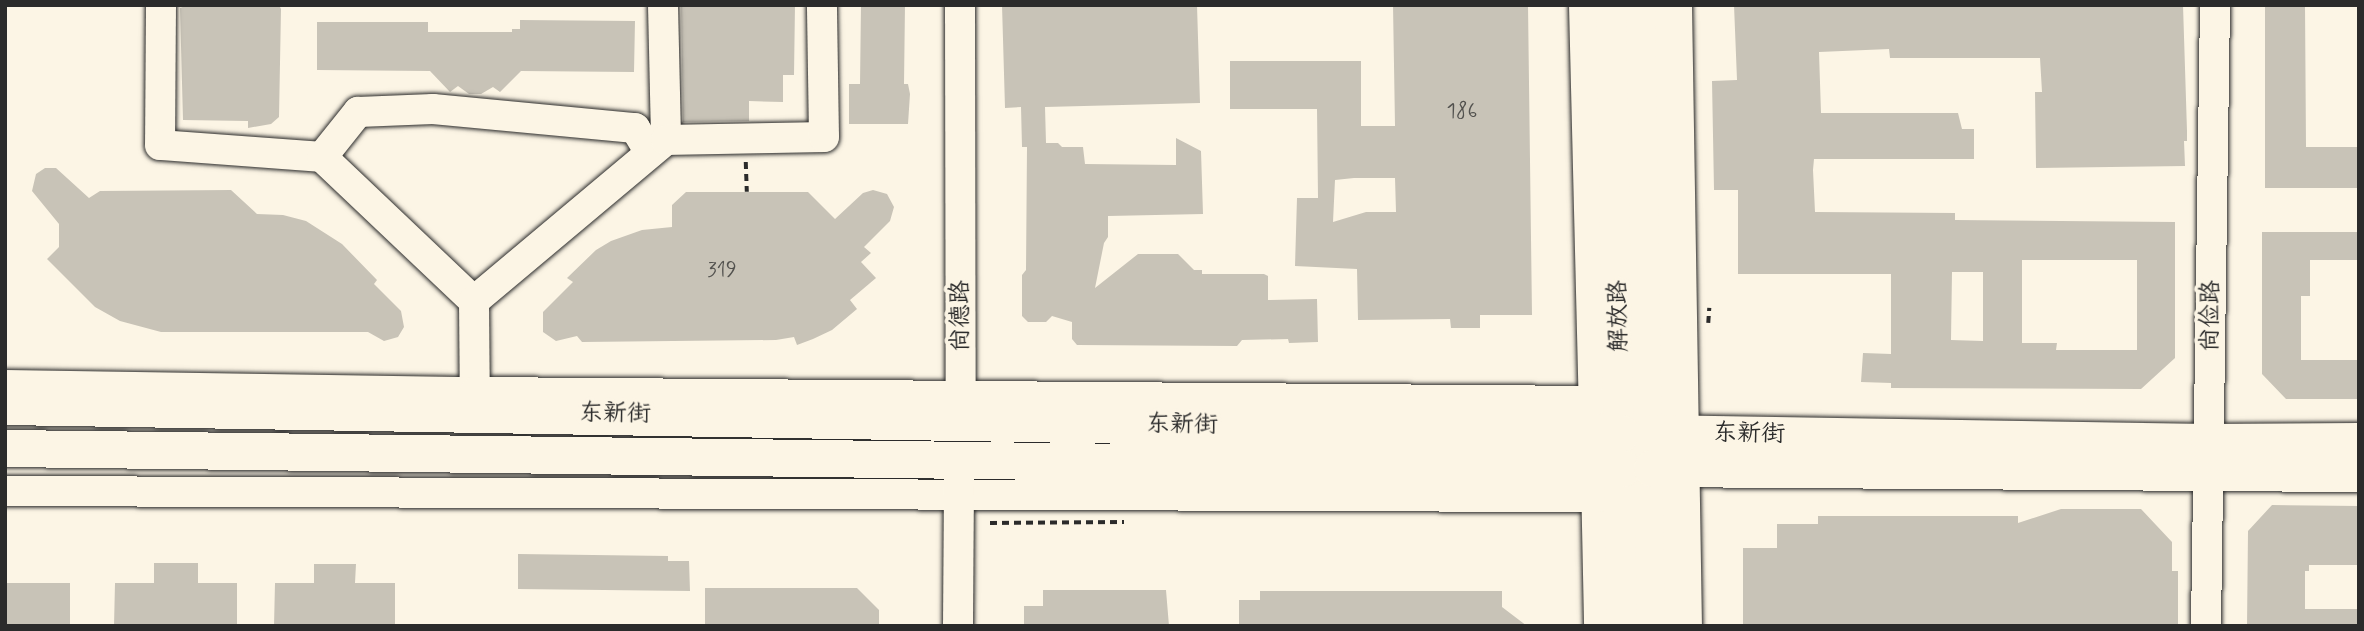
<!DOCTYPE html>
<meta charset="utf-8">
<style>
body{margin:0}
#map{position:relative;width:2364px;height:631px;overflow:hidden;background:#fcf5e5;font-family:Mynerve,"LXGW WenKai TC",sans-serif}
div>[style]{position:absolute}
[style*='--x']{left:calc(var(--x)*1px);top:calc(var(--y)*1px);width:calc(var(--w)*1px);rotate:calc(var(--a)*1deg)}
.building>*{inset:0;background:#c8c3b7}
.path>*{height:3.5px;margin-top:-1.75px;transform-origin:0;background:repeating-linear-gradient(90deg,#2b2b2b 0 7px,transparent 0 12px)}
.roads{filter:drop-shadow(0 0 2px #2b2b2b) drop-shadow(0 0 2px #2b2b2b)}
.minor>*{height:30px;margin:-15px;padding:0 15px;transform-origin:15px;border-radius:15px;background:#fcf5e5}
.major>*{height:37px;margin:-18.5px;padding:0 18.5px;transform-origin:18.5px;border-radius:18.5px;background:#fcf5e5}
span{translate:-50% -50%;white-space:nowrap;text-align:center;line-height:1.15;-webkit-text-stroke:7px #fcf5e5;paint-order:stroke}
.number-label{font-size:21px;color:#52514e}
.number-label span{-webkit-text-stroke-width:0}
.street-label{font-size:24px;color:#2b2b2b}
.frame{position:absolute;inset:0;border:7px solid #2b2b2b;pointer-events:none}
</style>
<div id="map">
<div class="building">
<i style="clip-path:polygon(188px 5px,279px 5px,281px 9px,279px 117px,271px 124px,248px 128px,248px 121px,183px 120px,180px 8px)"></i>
<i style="clip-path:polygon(681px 5px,795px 5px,794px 75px,783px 75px,783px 102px,749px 101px,749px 121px,683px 122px)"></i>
<i style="clip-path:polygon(861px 5px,905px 5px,904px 84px,908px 84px,910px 94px,908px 124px,849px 124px,849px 84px,860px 84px)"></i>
<i style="clip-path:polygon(1002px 5px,1197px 5px,1200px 103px,1045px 107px,1046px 143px,1058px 143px,1062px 147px,1083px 147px,1085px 164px,1176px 165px,1176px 138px,1201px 151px,1203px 214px,1108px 216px,1108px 237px,1104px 243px,1095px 288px,1138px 254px,1178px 254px,1194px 270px,1202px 270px,1202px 274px,1264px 274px,1268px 276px,1268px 300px,1317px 299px,1318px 342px,1289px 343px,1288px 339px,1242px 340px,1237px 346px,1077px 345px,1072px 339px,1072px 322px,1052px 316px,1046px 322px,1028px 322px,1022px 316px,1022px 275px,1026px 270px,1027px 147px,1022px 147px,1021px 107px,1005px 108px)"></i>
<i style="clip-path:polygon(evenodd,1393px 5px,1528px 5px,1532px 315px,1480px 315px,1480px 328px,1451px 328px,1450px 319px,1358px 320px,1357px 269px,1295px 266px,1297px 198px,1318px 198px,1317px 109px,1230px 109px,1230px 61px,1361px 61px,1361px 126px,1395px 126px,1393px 5px,1354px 178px,1395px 178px,1396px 212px,1366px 212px,1333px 222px,1335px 180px,1354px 178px)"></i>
<i style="clip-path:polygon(evenodd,1734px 5px,2183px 5px,2187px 131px,2187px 141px,2184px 141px,2185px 166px,2036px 168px,2035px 92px,2042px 92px,2040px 58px,1890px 58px,1889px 49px,1819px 52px,1821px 113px,1958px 113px,1962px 129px,1974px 129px,1974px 159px,1814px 159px,1813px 170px,1815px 212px,1955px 213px,1955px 220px,2175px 222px,2175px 358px,2141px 389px,1891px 388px,1891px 383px,1861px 382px,1863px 353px,1891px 354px,1891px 274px,1738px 274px,1738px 190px,1714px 190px,1712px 81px,1737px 80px,1734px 5px,2022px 260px,2137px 260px,2137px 350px,2056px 350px,2057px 343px,2022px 343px,2022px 260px,1734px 5px,1952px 272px,1983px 272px,1983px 341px,1951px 340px,1952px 272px)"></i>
<i style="clip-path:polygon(2265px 5px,2305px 5px,2306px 147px,2359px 147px,2359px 188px,2265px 188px)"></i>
<i style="clip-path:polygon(520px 20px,635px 21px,634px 72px,521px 71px,500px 92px,493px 87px,481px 94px,469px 94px,458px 86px,450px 92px,430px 71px,317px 70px,317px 22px,428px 22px,428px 32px,512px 32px,512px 29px,520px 29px)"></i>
<i style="clip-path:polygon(45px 168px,56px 168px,89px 198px,100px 191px,231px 190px,257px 214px,283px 215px,306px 221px,342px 244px,377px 280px,374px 284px,401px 311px,404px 327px,398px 337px,384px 341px,368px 332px,161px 332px,120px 321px,95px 307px,47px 259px,59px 247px,59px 224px,32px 191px,36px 174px)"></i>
<i style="clip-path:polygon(873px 190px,887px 194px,894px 207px,890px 221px,864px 247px,871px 253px,861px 262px,876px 278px,850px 300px,857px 309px,832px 330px,813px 339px,797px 345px,794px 337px,776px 340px,582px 342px,577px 336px,556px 341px,543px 332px,543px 312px,573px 282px,567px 278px,596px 250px,611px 241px,642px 230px,672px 227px,672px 205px,686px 192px,808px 192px,835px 219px,863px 193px)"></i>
<i style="clip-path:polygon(2262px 232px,2359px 232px,2359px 260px,2310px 260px,2310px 296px,2301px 296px,2301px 360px,2359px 360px,2359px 399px,2286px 399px,2262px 374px)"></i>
<i style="clip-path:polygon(2272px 505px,2359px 506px,2359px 565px,2309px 565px,2309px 571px,2305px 571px,2305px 609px,2359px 609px,2359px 626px,2247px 626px,2248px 531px)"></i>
<i style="clip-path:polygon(2061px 509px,2141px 509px,2172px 542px,2172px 571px,2178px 571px,2178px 626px,1743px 626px,1743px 548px,1777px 548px,1777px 524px,1818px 524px,1818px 516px,2018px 516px,2018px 523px)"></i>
<i style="clip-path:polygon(518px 554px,668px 556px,668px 561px,689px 561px,690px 591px,518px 589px)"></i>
<i style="clip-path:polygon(154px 563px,198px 563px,198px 583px,237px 583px,237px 626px,114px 626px,115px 583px,154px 583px)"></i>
<i style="clip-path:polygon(314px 564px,356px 564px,355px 583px,395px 583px,395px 626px,274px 626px,275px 583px,314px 583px)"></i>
<i style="clip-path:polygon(5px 583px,70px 583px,70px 626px,5px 626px)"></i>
<i style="clip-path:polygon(705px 588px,857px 588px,879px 610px,879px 626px,705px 626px)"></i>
<i style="clip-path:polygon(1043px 590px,1166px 590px,1169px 626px,1024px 626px,1024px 606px,1043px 606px)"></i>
<i style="clip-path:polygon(1260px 591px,1502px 591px,1502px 607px,1527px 626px,1239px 626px,1239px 600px,1260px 600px)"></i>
</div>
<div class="path">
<i style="--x:746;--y:162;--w:30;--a:88"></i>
<i style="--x:1708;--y:323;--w:15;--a:-86"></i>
<i style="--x:990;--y:523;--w:134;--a:-0.4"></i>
</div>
<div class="roads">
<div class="minor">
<i style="--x:161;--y:5;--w:140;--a:90.4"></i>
<i style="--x:160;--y:145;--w:162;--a:4.2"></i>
<i style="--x:322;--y:157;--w:209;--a:43.5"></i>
<i style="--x:474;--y:301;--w:111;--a:89.5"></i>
<i style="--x:663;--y:5;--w:135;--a:88.7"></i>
<i style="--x:960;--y:5;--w:410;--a:89.9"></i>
<i style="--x:1584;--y:5;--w:416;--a:88.6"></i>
<i style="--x:322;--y:157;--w:58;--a:-51.3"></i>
<i style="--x:358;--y:112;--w:75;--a:-2.3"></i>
<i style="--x:433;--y:109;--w:203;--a:5.4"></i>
<i style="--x:635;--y:128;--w:29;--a:59"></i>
<i style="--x:474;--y:301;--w:251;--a:-40"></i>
<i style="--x:666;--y:140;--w:158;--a:-1.1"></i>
<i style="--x:824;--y:137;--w:132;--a:-90.9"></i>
<i style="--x:5;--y:385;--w:470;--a:0.9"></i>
<i style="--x:475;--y:392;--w:1118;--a:0.46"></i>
<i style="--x:1596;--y:478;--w:148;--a:88.8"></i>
<i style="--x:5;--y:491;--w:1592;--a:0.22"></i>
<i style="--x:958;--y:626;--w:150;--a:-89.6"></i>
<i style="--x:2206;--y:626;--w:621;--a:-89.17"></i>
</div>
<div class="major">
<i style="--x:1614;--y:5;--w:621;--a:88.99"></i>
<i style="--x:1644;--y:5;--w:621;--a:88.99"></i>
<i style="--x:1673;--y:5;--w:621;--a:89.08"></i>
<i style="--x:5;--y:406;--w:1616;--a:0.96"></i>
<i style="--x:1652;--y:433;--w:557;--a:0.93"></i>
<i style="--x:2209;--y:442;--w:150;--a:-0.4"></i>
<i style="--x:5;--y:448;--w:1617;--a:0.71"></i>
<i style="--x:1652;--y:468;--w:707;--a:0.41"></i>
</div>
</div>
<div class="number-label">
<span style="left:1462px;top:111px">186</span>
<span style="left:722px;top:270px">319</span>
</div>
<div class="street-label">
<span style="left:961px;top:316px;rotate:-90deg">尚德路</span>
<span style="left:1619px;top:316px;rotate:-91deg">解放路</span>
<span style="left:2211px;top:316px;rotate:-89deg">尚俭路</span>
<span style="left:615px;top:414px;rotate:1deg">东新街</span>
<span style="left:1182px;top:425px;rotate:1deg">东新街</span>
<span style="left:1749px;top:434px;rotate:1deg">东新街</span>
</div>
<div class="frame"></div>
</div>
